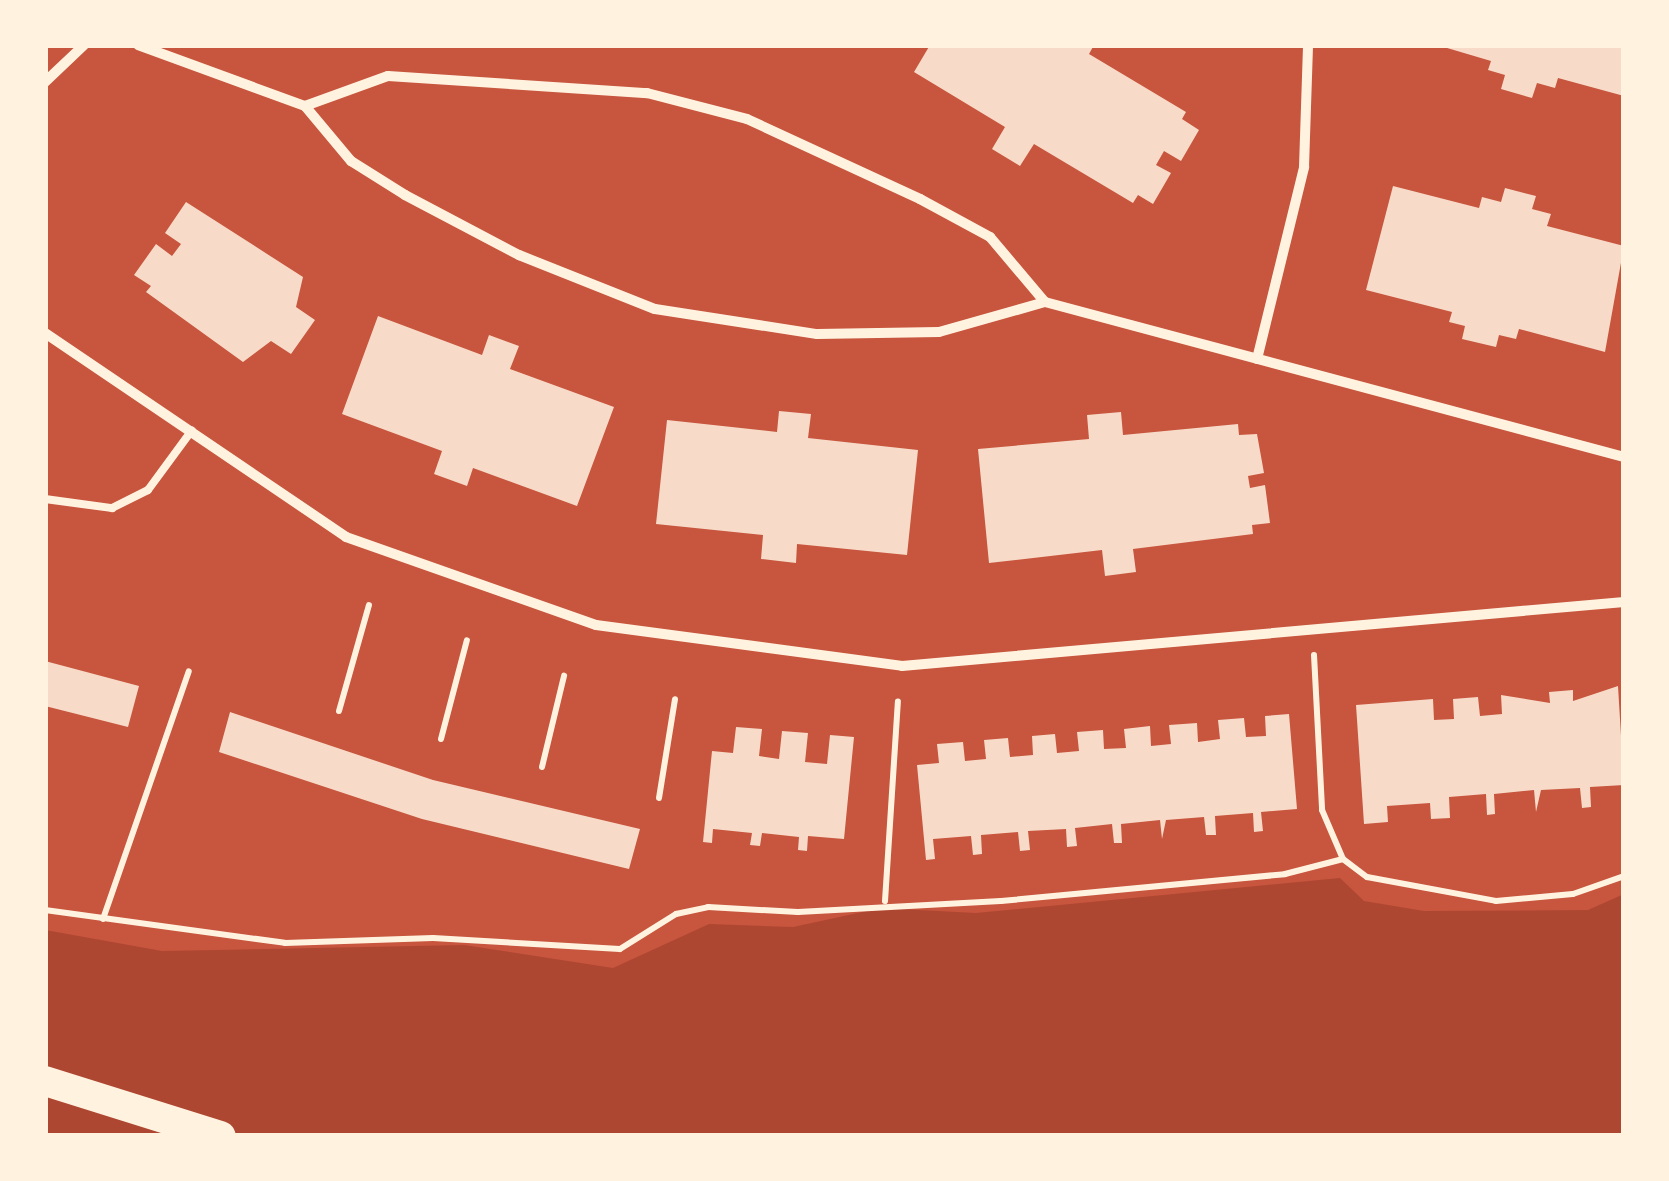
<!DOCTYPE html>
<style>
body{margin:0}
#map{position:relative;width:1669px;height:1181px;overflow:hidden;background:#c8553d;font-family:Ubuntu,sans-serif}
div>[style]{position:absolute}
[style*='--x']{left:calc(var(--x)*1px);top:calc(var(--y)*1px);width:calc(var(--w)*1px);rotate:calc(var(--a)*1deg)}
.green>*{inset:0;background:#ae4732}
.building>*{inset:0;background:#f7dbc8}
.path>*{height:6px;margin:-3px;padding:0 3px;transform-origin:3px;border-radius:3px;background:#fff3e0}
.service>*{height:8px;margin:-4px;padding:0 4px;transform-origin:4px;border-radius:4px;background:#fff3e0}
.minor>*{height:10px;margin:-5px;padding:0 5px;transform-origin:5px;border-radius:5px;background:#fff3e0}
.motorway>*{height:30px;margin:-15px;padding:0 15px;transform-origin:15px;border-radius:15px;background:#fff3e0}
span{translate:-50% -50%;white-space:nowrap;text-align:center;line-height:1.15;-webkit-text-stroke:8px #fff3e0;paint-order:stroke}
.frame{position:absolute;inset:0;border:48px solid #fff3e0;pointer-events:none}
</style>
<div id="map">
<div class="green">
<i style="clip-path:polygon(1340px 878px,1364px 901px,1424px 911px,1588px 910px,1624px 894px,1624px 1136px,45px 1136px,45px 930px,162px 951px,464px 945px,613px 968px,709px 924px,793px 927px,881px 908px,976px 913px)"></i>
</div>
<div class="building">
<i style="clip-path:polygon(930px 45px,1094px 45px,1089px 54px,1186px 112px,1182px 119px,1199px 130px,1181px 161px,1164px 151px,1156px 165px,1171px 173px,1153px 204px,1138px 195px,1133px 203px,1034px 144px,1020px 166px,992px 149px,1005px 127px,914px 72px)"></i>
<i style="clip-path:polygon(1437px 45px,1624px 45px,1624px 96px,1558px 78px,1555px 88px,1537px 83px,1532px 98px,1501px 89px,1505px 75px,1488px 70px,1491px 61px)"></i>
<i style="clip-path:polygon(1393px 186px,1479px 208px,1482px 197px,1501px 202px,1505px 188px,1536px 196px,1532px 209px,1551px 214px,1547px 226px,1624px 246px,1605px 352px,1519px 329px,1516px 339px,1499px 335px,1496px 347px,1462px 339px,1465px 326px,1449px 322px,1452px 312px,1366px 290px)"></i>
<i style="clip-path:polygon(186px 202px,303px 277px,296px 307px,315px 320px,291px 354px,271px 341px,243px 362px,146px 292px,151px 286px,134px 275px,156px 244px,172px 256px,181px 244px,165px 233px)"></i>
<i style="clip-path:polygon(378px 316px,482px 355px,489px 335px,519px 346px,510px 369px,614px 407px,577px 506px,473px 468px,467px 486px,434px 474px,442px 451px,342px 414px)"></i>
<i style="clip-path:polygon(779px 411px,811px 414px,808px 438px,918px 450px,907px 555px,797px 544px,796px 563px,761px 559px,763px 535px,656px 524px,667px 420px,777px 432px)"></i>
<i style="clip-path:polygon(1121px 412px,1123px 435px,1238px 424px,1239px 435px,1257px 434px,1264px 473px,1248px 476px,1250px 488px,1265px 485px,1270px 523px,1252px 525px,1253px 534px,1133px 549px,1136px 572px,1105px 576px,1102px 550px,989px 563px,978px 449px,1089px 439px,1087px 415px)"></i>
<i style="clip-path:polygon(45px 661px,139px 686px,128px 727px,45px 706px)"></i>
<i style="clip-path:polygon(1618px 686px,1624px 785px,1590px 787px,1591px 807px,1582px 808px,1580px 788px,1541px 790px,1536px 812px,1534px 790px,1494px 794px,1495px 814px,1487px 815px,1486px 794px,1449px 797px,1450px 818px,1431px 819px,1430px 803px,1387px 806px,1388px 822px,1364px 824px,1356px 705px,1433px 699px,1434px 720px,1454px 719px,1453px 699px,1478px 697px,1480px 716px,1502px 714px,1501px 695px,1550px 703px,1549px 692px,1573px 690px,1573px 701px)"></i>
<i style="clip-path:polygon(230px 712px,433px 780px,640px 829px,629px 869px,422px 819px,219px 752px)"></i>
<i style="clip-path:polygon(1289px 714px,1297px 809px,1261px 812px,1263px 831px,1254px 832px,1253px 813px,1215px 816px,1216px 835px,1206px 835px,1204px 817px,1166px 820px,1162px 839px,1160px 820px,1121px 824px,1122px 843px,1114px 843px,1112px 824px,1075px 828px,1077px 846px,1067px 847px,1066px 829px,1028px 831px,1030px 850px,1020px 851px,1018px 832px,981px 835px,982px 854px,973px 855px,971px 836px,933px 839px,935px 859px,926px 860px,917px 765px,939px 763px,937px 744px,963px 742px,965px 761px,986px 759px,984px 740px,1008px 738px,1010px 757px,1033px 755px,1032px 736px,1055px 734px,1057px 753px,1079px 751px,1077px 732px,1103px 730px,1104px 749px,1126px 748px,1124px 729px,1150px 726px,1151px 746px,1171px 744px,1169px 725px,1197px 723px,1198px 742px,1220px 739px,1218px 720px,1244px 718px,1246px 737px,1266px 736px,1265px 716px)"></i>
<i style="clip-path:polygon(736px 727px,762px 729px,759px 756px,779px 759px,782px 731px,808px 733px,805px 762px,827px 764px,830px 735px,854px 737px,844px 839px,808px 836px,807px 851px,798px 850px,799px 837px,762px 833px,760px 846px,750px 845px,752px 833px,713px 829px,712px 843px,703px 842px,712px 751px,733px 753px)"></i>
</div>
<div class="path">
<i style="--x:1314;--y:655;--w:155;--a:87"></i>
<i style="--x:1322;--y:810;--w:53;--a:66.8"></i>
<i style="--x:1343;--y:859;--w:30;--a:37"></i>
<i style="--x:1367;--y:877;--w:131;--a:10.5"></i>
<i style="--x:1496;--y:901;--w:77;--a:-5.2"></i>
<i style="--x:1573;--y:894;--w:54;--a:-19.4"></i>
<i style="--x:339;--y:711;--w:110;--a:-74.2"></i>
<i style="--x:441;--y:739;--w:102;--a:-75.3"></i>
<i style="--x:542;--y:767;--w:94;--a:-76.4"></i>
<i style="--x:659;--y:798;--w:100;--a:-80.8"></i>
<i style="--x:885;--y:901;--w:200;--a:-86.3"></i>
<i style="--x:45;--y:910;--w:242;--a:7.8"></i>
<i style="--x:285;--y:943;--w:148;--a:-1.9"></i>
<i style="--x:433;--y:938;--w:187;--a:3.4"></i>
<i style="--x:620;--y:949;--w:66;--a:-32"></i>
<i style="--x:676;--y:914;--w:33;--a:-12"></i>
<i style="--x:708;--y:907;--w:90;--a:3.2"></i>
<i style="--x:798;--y:912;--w:203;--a:-3.1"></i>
<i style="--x:1001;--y:901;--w:285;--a:-5.4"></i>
<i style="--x:1285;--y:874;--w:60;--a:-14.5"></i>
<i style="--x:103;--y:919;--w:262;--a:-70.9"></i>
</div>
<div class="service">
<i style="--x:45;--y:499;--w:68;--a:7.7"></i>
<i style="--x:112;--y:508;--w:40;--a:-26.6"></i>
<i style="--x:148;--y:490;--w:74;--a:-53.7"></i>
</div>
<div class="minor">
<i style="--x:138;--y:45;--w:178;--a:20.1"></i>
<i style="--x:305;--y:106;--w:72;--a:50.1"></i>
<i style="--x:351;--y:161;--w:64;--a:32.2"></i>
<i style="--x:405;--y:195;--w:129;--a:27.8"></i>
<i style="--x:519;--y:255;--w:146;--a:21.7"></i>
<i style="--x:655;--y:309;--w:164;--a:8.8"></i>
<i style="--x:817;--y:334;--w:122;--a:-0.9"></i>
<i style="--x:939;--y:332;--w:110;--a:-15.8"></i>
<i style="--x:45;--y:82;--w:54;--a:-43.5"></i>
<i style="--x:305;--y:106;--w:88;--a:-19.9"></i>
<i style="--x:388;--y:76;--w:260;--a:3.8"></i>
<i style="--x:647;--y:93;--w:103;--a:14.6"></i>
<i style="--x:747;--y:119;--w:191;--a:24.8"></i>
<i style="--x:920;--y:199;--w:80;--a:28.5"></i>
<i style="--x:990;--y:237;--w:85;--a:49.8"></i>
<i style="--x:1045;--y:302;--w:599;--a:14.99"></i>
<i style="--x:45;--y:333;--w:364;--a:34.1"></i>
<i style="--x:346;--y:537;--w:265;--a:19.4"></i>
<i style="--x:596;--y:625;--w:309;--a:7.6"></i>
<i style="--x:902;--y:666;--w:725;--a:-5.07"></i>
<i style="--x:1257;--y:359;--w:198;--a:-76.2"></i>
<i style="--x:1304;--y:167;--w:122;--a:-88.1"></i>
</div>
<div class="motorway">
<i style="--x:45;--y:1081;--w:184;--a:17.4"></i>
</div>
<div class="frame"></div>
</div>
